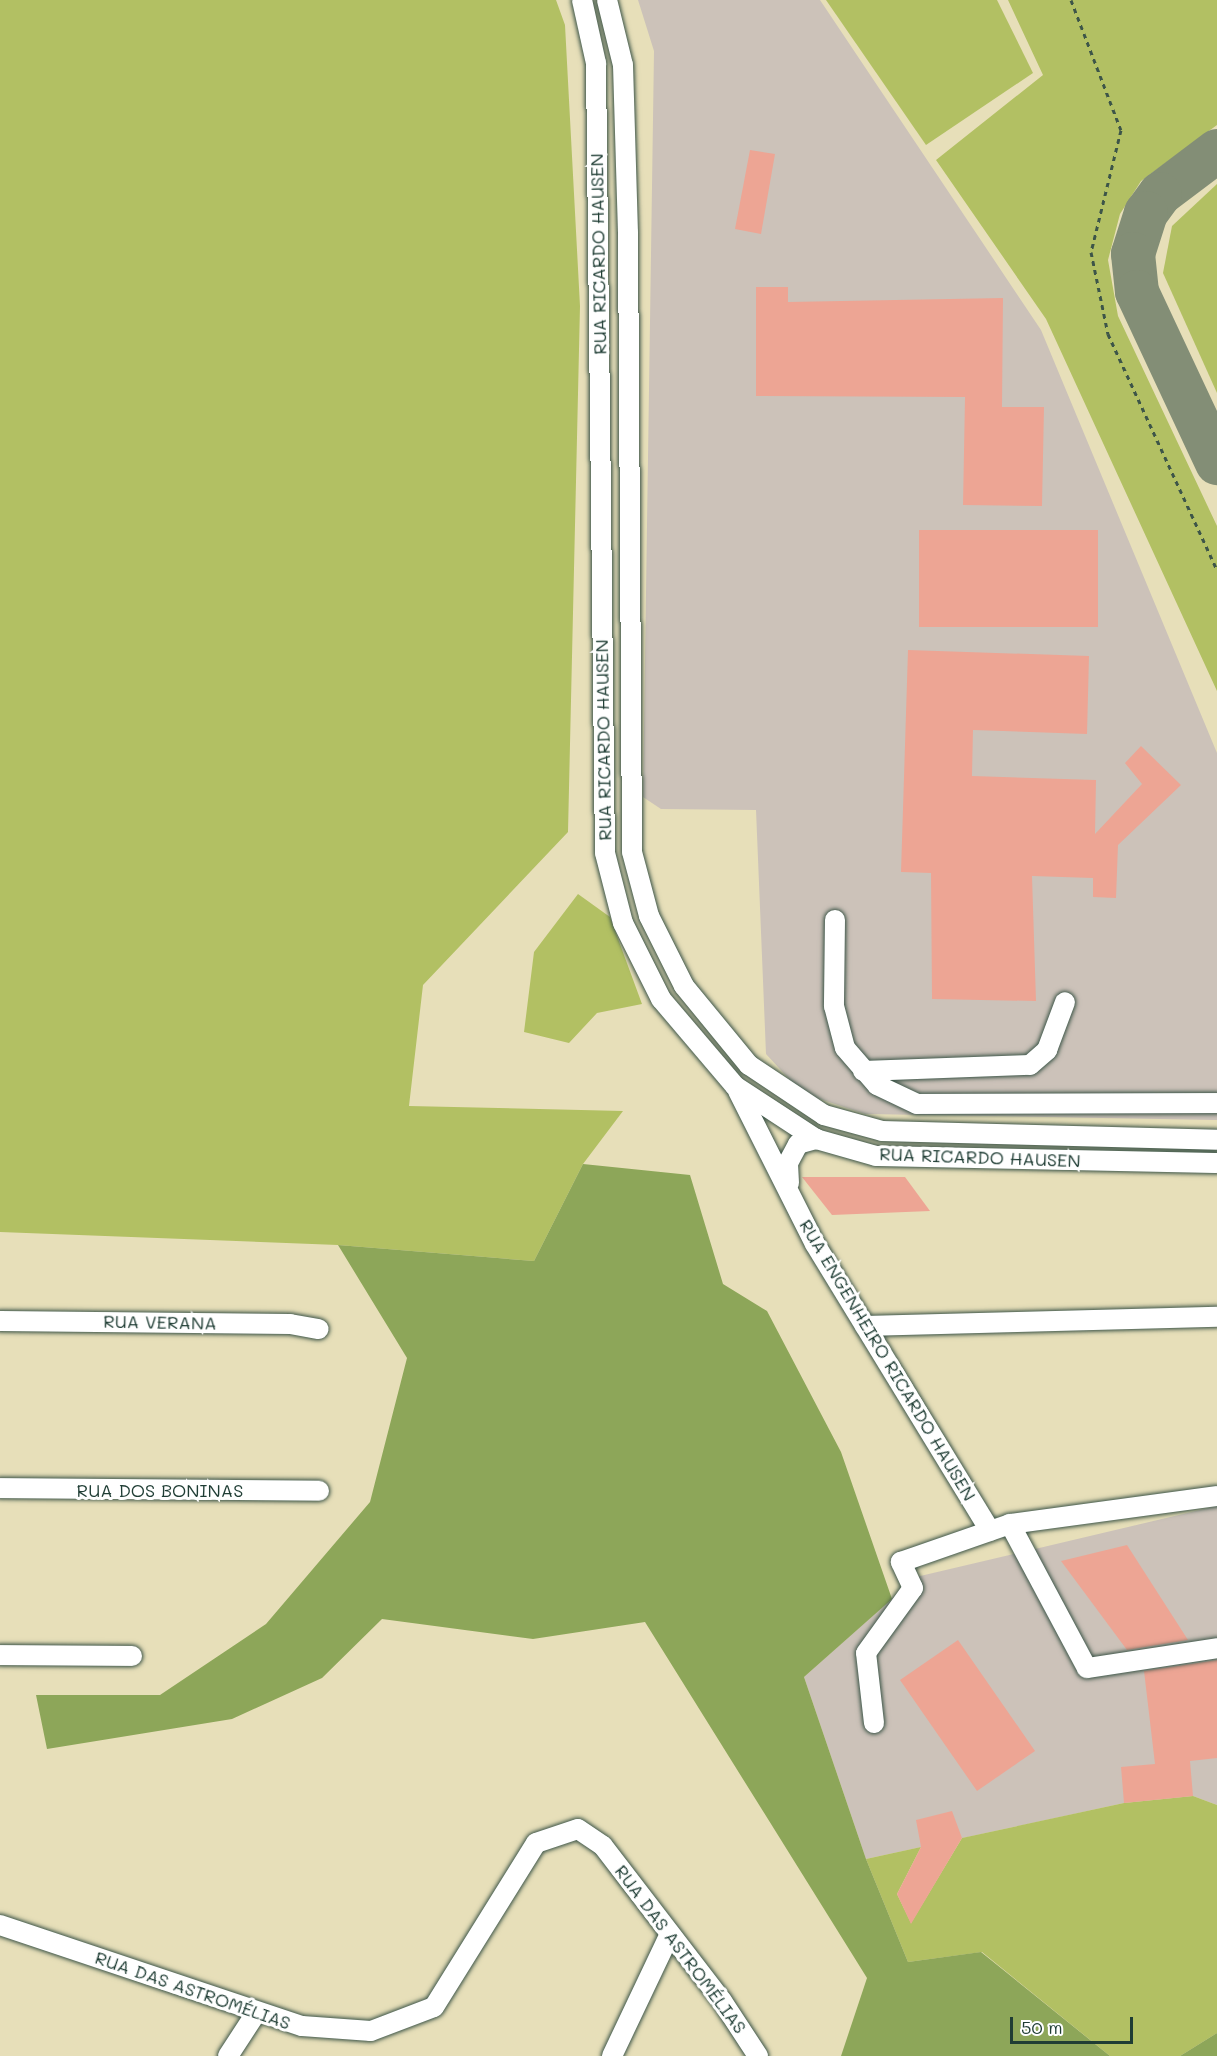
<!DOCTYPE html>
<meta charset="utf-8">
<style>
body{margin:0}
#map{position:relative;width:1217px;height:2056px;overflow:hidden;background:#e7dfb9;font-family:Mali,sans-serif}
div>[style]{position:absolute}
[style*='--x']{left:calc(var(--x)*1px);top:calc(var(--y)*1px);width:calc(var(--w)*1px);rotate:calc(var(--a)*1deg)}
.industrial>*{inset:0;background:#ccc2b9}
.green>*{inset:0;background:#b2c063}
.forest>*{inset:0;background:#8da659}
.taxiway>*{height:44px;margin:-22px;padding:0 22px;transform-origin:22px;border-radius:22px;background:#838e76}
.building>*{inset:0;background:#eda594}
.path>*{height:3px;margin-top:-1.5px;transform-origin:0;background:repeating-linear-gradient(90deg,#3d5548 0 4.5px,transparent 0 9px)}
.roads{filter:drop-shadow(0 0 2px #3d5548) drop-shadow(0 0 2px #3d5548)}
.minor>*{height:20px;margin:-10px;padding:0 10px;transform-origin:10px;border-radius:10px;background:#fff}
span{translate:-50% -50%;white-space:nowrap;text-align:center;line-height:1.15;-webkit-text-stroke:6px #fff;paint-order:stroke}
.street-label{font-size:18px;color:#1f3d34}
.scale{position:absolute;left:1010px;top:2017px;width:123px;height:27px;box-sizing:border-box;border:3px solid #1f3d34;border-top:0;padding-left:8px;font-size:18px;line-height:21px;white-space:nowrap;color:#1f3d34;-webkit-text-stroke:4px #fff;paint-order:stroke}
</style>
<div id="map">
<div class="industrial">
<i style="clip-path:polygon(638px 0,820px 0,1041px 330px,1217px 753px,1217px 1120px,865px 1114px,817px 1098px,791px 1081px,766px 1054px,756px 810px,661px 809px,643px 797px,654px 51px)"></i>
<i style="clip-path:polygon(1217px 1506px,1217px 1805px,1193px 1796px,1124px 1803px,866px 1859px,804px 1677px,916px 1577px)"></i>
</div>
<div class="green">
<i style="clip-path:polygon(0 0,556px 0,565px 25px,580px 306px,568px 832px,423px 985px,409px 1106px,623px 1111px,583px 1164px,534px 1261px,338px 1245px,0 1232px)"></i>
<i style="clip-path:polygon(826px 0,997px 0,1033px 73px,926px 145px)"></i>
<i style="clip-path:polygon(1008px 0,1217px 0,1217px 125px,1141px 181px,1120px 214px,1108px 260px,1118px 316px,1217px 526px,1217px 691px,1046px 319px,936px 160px,1043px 75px)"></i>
<i style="clip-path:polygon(1217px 184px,1217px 393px,1163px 273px,1172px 226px)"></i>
<i style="clip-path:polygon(578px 894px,610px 917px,642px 1004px,597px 1013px,569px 1043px,524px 1032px,534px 952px)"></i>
<i style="clip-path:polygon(1193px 1796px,1217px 1805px,1217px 2033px,1180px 2056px,1110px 2056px,982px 1952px,908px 1962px,866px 1859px,921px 1847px,897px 1894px,911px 1923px,962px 1838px,1124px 1803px)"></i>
</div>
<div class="forest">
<i style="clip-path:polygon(583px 1164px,690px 1175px,723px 1284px,767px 1311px,841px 1452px,892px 1599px,804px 1677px,866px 1859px,908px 1962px,981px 1952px,1110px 2056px,841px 2056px,867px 1978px,645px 1622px,533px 1639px,382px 1619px,322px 1678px,232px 1719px,47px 1749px,36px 1695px,160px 1695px,266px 1624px,370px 1502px,407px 1358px,338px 1245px,534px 1261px)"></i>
<i style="clip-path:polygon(1217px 2033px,1217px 2056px,1180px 2056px)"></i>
</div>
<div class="taxiway">
<i style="--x:1217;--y:151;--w:71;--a:143"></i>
<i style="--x:1160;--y:194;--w:24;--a:126"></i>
<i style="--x:1146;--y:213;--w:43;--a:107.6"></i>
<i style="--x:1133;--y:254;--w:38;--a:84"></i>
<i style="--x:1137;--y:292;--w:189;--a:64.9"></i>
</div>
<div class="building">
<i style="clip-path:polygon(750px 150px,775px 154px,761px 234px,735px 229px)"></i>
<i style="clip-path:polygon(756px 287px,788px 287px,788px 302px,1003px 298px,1002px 407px,1044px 407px,1042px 506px,963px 505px,965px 397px,756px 396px)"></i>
<i style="clip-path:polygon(919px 530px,1098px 530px,1098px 627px,919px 627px)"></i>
<i style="clip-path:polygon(908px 650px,1089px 656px,1087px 734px,973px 730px,972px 776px,1096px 780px,1095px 834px,1142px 784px,1125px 763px,1141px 746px,1181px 785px,1118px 845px,1116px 898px,1093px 897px,1093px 878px,1032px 876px,1036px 1001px,932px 999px,931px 873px,901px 872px)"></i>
<i style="clip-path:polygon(802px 1177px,905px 1177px,930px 1211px,832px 1215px)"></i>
<i style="clip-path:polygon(1127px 1545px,1188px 1640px,1127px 1650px,1061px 1561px)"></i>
<i style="clip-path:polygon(958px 1640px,1035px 1751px,977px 1791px,900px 1680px)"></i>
<i style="clip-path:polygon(1217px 1660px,1217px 1758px,1190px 1761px,1193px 1796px,1124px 1803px,1121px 1767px,1155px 1764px,1144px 1671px)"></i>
<i style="clip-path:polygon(952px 1811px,962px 1838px,911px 1924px,897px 1894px,921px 1847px,916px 1820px)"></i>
</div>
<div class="path">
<i style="--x:1071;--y:0;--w:139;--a:69"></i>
<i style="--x:1121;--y:130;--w:126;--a:103.8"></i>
<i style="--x:1091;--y:252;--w:84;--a:78.3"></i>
<i style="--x:1108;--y:334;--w:260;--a:65.2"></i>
</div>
<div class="roads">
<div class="minor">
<i style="--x:582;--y:0;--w:65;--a:77.5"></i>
<i style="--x:596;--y:63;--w:790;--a:89.35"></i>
<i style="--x:605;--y:853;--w:72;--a:75.6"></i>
<i style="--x:623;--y:923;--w:85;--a:63.4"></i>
<i style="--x:661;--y:999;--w:114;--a:49.6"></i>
<i style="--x:735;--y:1086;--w:97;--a:33.2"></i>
<i style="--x:816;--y:1139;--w:62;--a:15.8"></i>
<i style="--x:876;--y:1156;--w:341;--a:1.2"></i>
<i style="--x:607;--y:0;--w:67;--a:76.2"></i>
<i style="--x:623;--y:65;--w:168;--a:88.3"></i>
<i style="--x:628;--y:233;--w:619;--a:89.63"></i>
<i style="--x:632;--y:852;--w:66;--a:75.1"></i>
<i style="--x:649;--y:916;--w:78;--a:63.4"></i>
<i style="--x:684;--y:986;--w:102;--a:50.6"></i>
<i style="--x:749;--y:1065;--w:90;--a:33.7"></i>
<i style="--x:824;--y:1115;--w:60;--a:15.4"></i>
<i style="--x:882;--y:1131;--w:335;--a:1.5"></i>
<i style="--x:835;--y:920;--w:86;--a:90.7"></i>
<i style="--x:834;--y:1006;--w:43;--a:75.3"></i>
<i style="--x:845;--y:1048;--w:49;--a:49.1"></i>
<i style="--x:877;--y:1085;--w:44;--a:25.4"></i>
<i style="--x:917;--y:1104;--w:300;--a:-0.2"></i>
<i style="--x:863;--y:1071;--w:167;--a:-2.1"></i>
<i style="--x:1030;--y:1065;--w:23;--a:-41"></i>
<i style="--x:1047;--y:1050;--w:51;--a:-69.4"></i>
<i style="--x:738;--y:1091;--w:171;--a:63.3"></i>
<i style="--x:815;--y:1244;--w:336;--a:58.6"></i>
<i style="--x:789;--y:1183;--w:20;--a:-93"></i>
<i style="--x:788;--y:1163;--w:21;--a:-62"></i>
<i style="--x:798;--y:1144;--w:19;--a:-16"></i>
<i style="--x:0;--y:1321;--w:290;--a:0.6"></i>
<i style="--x:290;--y:1324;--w:29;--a:10"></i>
<i style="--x:865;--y:1326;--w:352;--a:-1.5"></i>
<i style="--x:0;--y:1488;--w:319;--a:0.5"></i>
<i style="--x:1010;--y:1524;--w:163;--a:61.9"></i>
<i style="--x:1087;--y:1668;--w:132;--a:-8.7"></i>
<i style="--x:0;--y:1655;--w:132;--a:0.4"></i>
<i style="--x:874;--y:1723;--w:70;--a:-96.5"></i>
<i style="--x:866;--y:1653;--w:80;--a:-54.1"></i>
<i style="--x:913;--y:1588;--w:29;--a:-115"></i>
<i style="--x:901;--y:1562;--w:115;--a:-19.2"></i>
<i style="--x:1010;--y:1524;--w:209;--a:-7.7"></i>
<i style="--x:0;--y:1925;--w:318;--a:18.5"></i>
<i style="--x:302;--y:2026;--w:69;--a:4.1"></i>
<i style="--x:371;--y:2031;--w:67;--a:-20.9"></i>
<i style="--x:434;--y:2007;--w:193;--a:-58.1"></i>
<i style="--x:536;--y:1843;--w:44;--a:-18.4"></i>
<i style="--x:578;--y:1829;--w:30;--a:34"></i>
<i style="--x:603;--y:1846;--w:195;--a:52.5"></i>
<i style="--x:722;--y:2001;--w:66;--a:56.8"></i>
<i style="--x:228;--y:2056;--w:51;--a:-56.9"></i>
<i style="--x:612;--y:2056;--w:133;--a:-64.6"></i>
</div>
</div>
<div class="street-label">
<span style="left:598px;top:254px;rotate:-91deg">RUA RICARDO HAUSEN</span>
<span style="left:603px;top:740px;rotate:-91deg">RUA RICARDO HAUSEN</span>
<span style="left:980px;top:1157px;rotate:2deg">RUA RICARDO HAUSEN</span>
<span style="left:160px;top:1322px;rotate:1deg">RUA VERANA</span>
<span style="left:888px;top:1360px;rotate:59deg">RUA ENGENHEIRO RICARDO HAUSEN</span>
<span style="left:160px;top:1490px">RUA DOS BONINAS</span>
<span style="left:681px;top:1949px;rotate:53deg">RUA DAS ASTROMÉLIAS</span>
<span style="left:193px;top:1990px;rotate:19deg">RUA DAS ASTROMÉLIAS</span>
</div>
<div class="scale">50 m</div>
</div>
